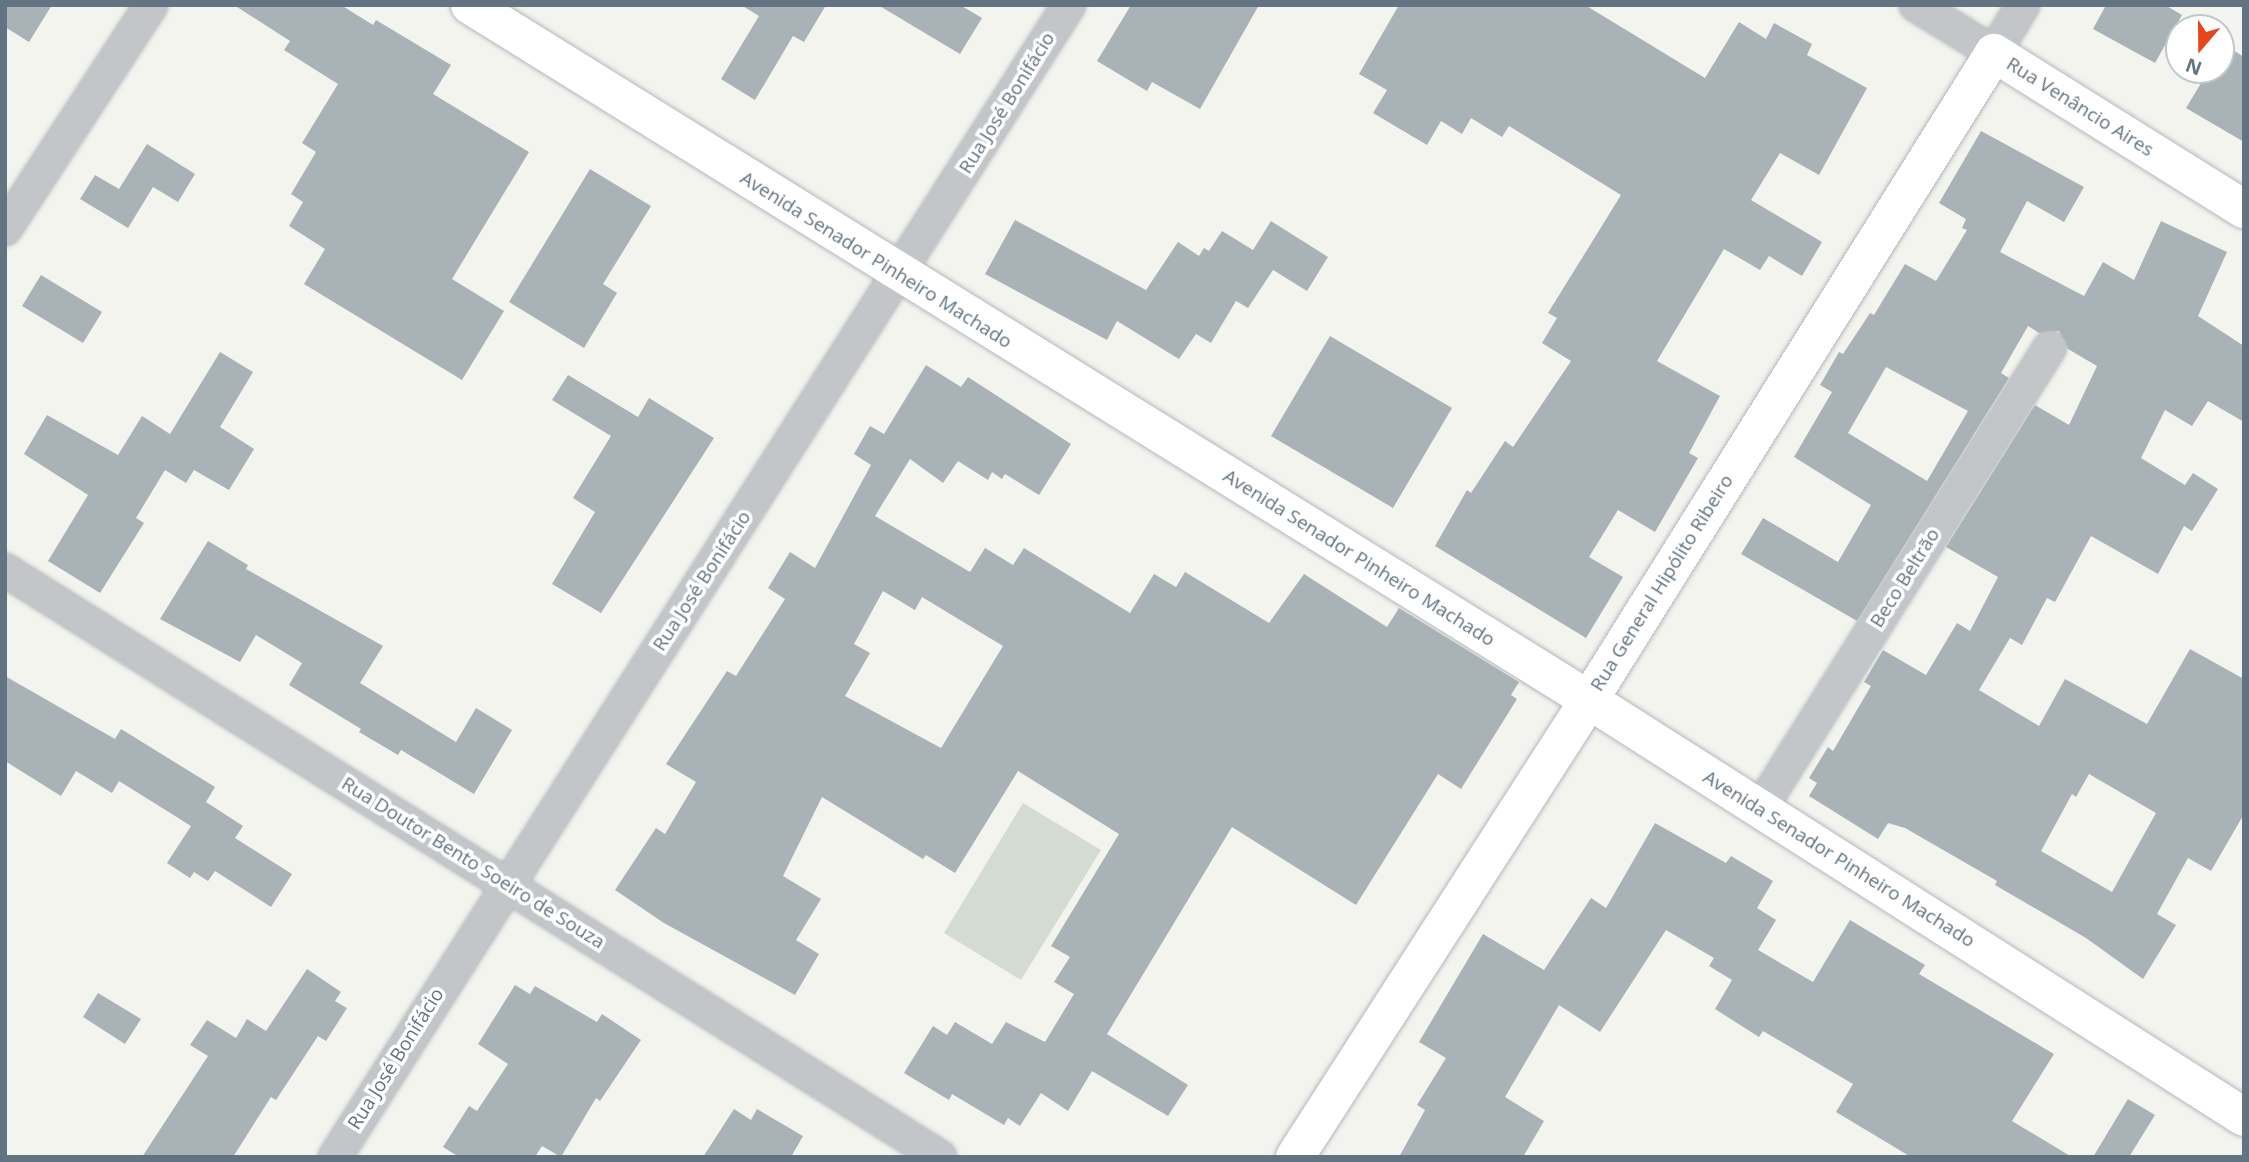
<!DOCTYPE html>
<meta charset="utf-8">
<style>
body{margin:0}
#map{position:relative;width:2249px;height:1162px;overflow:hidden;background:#f4f4ef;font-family:"Open Sans",sans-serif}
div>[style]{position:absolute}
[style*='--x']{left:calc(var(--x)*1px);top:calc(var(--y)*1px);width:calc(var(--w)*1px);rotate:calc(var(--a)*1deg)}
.green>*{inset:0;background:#d4dbd0}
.building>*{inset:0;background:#a9b2b6}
.roads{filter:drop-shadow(0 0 2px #b2b8bc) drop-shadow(0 0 2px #b2b8bc)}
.street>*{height:32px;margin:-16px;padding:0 16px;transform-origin:16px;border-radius:16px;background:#c3c6c9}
.secondary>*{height:38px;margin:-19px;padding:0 19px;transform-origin:19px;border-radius:19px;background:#fff}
span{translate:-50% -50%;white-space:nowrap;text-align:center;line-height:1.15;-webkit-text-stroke:7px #fff;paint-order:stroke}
.street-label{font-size:19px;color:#627481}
.frame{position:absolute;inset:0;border:7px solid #627481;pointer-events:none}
.north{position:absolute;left:2165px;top:14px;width:70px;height:70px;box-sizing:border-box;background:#fff;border:2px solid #c0c7cd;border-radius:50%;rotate:200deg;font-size:19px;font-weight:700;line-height:28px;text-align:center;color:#627481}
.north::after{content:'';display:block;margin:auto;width:24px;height:32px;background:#e7461c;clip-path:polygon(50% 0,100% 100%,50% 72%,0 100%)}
</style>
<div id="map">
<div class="green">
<i style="clip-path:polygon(1023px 803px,1101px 850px,1021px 980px,944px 933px)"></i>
</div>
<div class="building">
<i style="clip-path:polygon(5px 5px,52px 5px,29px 42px,5px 27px)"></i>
<i style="clip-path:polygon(234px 5px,341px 5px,373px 25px,376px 20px,451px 65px,433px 94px,529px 152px,452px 279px,504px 311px,462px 380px,304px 284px,325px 249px,289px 226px,303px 202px,291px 194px,316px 152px,302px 143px,338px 84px,284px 50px,290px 41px)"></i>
<i style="clip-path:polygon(741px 5px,826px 5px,804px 42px,793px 36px,755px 100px,721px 79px,759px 16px)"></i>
<i style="clip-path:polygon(878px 5px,960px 5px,982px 18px,960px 54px)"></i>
<i style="clip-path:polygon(1131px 5px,1259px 5px,1200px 109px,1152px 82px,1147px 91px,1097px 61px)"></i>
<i style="clip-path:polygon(1399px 5px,1585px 5px,1705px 78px,1739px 22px,1766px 39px,1774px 23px,1812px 44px,1807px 55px,1867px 88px,1819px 175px,1780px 153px,1751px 200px,1822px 242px,1802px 276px,1769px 256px,1760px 270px,1724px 249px,1657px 361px,1720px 396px,1689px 453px,1698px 458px,1655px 532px,1618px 510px,1589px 557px,1623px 577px,1586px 638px,1435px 546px,1467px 490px,1471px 493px,1505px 441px,1513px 447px,1571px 361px,1542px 343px,1557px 318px,1548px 313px,1621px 195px,1509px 126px,1502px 137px,1471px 118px,1462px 134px,1441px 121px,1427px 145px,1373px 113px,1387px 90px,1359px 74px)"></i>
<i style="clip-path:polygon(2106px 5px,2165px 5px,2182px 15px,2155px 63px,2093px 29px)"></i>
<i style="clip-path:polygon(2225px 45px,2244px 57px,2244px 142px,2186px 108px,2209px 70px,2221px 70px)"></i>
<i style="clip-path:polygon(evenodd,1981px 131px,2084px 187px,2064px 222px,2027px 201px,2000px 252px,2084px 296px,2103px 262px,2134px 280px,2161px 221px,2227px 252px,2198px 316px,2244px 346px,2244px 422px,2208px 401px,2192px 426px,2165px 410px,2141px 458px,2185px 485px,2193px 473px,2218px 489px,2192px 531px,2184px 526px,2158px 574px,2091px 536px,2055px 602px,2047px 598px,2022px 645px,2010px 638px,1979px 690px,2039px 726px,2065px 679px,2147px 724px,2190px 649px,2244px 679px,2244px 814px,2211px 871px,2188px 858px,2157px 914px,2176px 925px,2143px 979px,2086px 938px,1995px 885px,1997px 881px,1905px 828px,1888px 823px,1878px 839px,1809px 796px,1817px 783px,1809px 778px,1828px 747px,1833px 751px,1871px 686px,1864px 682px,1883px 650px,1926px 675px,1957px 623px,1970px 631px,1998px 577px,1946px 547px,2035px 405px,2069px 425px,2097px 366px,2068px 349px,2059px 331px,2039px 333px,2028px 326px,2001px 373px,2009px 378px,1857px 621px,1741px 554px,1763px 518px,1838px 562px,1871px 505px,1794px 457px,1832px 392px,1820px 385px,1839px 352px,1843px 354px,1870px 313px,1874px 315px,1905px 264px,1936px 281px,1967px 230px,1962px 228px,1966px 219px,1939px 203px,1981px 131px,1886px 367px,1968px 411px,1927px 481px,1848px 433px,1886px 367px,1981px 131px,2089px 774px,2156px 813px,2112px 892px,2041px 851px,2072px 794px,2076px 797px,2089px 774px)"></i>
<i style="clip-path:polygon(147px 144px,195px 174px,178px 202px,153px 187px,128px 228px,80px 199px,95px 175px,119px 189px)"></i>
<i style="clip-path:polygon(590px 169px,651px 206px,603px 284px,617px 293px,584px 348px,509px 302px)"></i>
<i style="clip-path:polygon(1015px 220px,1146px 290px,1178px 242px,1199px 256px,1204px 248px,1209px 251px,1222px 231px,1253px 250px,1271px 221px,1328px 257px,1307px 291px,1273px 270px,1248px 308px,1236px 301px,1211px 343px,1196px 334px,1179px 359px,1117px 321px,1107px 340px,985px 274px)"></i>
<i style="clip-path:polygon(41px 275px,102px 312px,83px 343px,22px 306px)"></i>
<i style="clip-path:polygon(1330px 336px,1452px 408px,1393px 508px,1271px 436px)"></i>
<i style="clip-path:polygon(220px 352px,253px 372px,220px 427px,254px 449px,229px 490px,194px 470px,186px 483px,165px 470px,136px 518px,144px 523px,100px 593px,48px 561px,88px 495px,24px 454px,47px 415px,118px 455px,142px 416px,170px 434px)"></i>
<i style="clip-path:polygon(evenodd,926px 365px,961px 387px,968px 377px,1071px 444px,1039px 495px,1005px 474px,1002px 479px,992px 472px,988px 480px,958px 461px,943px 483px,910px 459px,875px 516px,970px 572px,985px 548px,1013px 565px,1024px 548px,1130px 613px,1154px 574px,1176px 587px,1185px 572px,1269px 623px,1304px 574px,1387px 627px,1399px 608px,1519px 682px,1511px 695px,1517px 699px,1461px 789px,1438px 774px,1356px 905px,1232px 827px,1107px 1034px,1188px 1085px,1168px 1116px,1092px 1071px,1068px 1111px,1041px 1093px,1020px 1126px,1008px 1118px,1004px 1125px,952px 1094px,949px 1100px,904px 1073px,933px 1026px,947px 1035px,955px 1022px,992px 1044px,1006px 1022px,1045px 1042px,1074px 994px,1054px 982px,1070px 957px,1051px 946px,1119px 834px,1018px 771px,955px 873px,926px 855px,923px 859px,822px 797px,783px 876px,821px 899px,796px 940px,819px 954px,795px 995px,664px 923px,615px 890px,656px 828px,665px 834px,696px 782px,666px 764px,727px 671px,736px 676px,785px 599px,768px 588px,790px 552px,815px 568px,871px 465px,854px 454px,870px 426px,884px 434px,926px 365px,883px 591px,915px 610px,922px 597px,1003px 646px,941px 748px,845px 696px,870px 653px,854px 644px,883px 591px)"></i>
<i style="clip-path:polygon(568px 375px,638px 417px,649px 398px,714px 438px,601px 613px,552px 584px,595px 512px,573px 498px,611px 436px,552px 400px)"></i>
<i style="clip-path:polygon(208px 541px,248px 565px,246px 569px,383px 646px,360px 683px,456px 742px,476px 708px,512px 730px,474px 794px,401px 750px,398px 755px,359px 732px,361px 729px,289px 685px,302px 663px,256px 635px,240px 662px,160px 619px)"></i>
<i style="clip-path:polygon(5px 676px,115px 739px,121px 729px,215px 787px,206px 802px,243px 826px,235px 838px,292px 874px,271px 907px,215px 871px,208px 881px,194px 872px,190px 878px,167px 863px,191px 826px,119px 781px,112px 793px,76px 771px,61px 796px,5px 761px)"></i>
<i style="clip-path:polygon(1655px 823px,1726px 863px,1731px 856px,1773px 881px,1757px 908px,1776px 920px,1758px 950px,1813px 982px,1850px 920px,1925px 965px,1919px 974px,2054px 1054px,2012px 1121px,2072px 1157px,1911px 1157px,1836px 1112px,1853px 1084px,1763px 1031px,1759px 1037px,1715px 1009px,1732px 980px,1709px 966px,1714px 958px,1666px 930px,1600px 1032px,1559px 1005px,1505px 1097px,1544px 1121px,1523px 1157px,1399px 1157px,1425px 1110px,1417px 1105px,1446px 1058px,1419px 1042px,1483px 934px,1544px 970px,1591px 898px,1606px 908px)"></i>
<i style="clip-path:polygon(307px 969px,341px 992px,335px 1001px,347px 1008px,326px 1041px,318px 1036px,276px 1100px,271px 1097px,233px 1157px,142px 1157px,208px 1056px,190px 1045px,207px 1020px,236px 1038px,247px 1019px,266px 1031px)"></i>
<i style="clip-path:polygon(515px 985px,530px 994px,535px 986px,597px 1022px,602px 1014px,641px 1040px,600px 1101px,596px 1098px,561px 1157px,542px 1146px,535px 1157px,459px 1157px,443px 1147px,469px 1106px,477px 1111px,508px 1064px,478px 1044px)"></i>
<i style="clip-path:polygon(98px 993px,141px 1019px,125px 1044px,83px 1017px)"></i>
<i style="clip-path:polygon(2128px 1099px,2155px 1115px,2129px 1157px,2093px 1157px)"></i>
<i style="clip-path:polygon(734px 1109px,751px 1120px,757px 1109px,803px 1136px,791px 1157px,703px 1157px)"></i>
</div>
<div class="roads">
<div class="street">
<i style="--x:1916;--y:5;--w:92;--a:31.6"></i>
<i style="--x:1994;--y:53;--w:56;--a:-58.9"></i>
<i style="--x:5;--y:229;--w:267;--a:-56.9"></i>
<i style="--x:5;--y:570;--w:1104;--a:32.12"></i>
<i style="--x:1760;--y:809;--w:545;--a:-57.88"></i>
<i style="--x:335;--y:1157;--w:1366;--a:-57.5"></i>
</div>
<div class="secondary">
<i style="--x:470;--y:5;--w:1317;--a:31.84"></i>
<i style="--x:1589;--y:700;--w:776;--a:32.48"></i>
<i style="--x:1295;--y:1157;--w:543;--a:-57.25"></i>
<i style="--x:1589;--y:700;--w:763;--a:-57.95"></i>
<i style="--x:1994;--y:53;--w:295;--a:32"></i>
</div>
</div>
<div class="street-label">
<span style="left:1007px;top:103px;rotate:-58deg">Rua José Bonifácio</span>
<span style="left:2080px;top:107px;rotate:32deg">Rua Venâncio Aires</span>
<span style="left:876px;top:260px;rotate:32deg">Avenida Senador Pinheiro Machado</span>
<span style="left:1359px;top:558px;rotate:32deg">Avenida Senador Pinheiro Machado</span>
<span style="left:1905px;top:578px;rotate:-58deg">Beco Beltrão</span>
<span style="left:702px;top:581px;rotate:-57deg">Rua José Bonifácio</span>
<span style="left:1662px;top:583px;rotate:-58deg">Rua General Hipólito Ribeiro</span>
<span style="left:1839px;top:859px;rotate:32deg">Avenida Senador Pinheiro Machado</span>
<span style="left:473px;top:863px;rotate:32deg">Rua Doutor Bento Soeiro de Souza</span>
<span style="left:396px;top:1059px;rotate:-58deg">Rua José Bonifácio</span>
</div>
<div class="frame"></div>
<div class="north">N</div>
</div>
